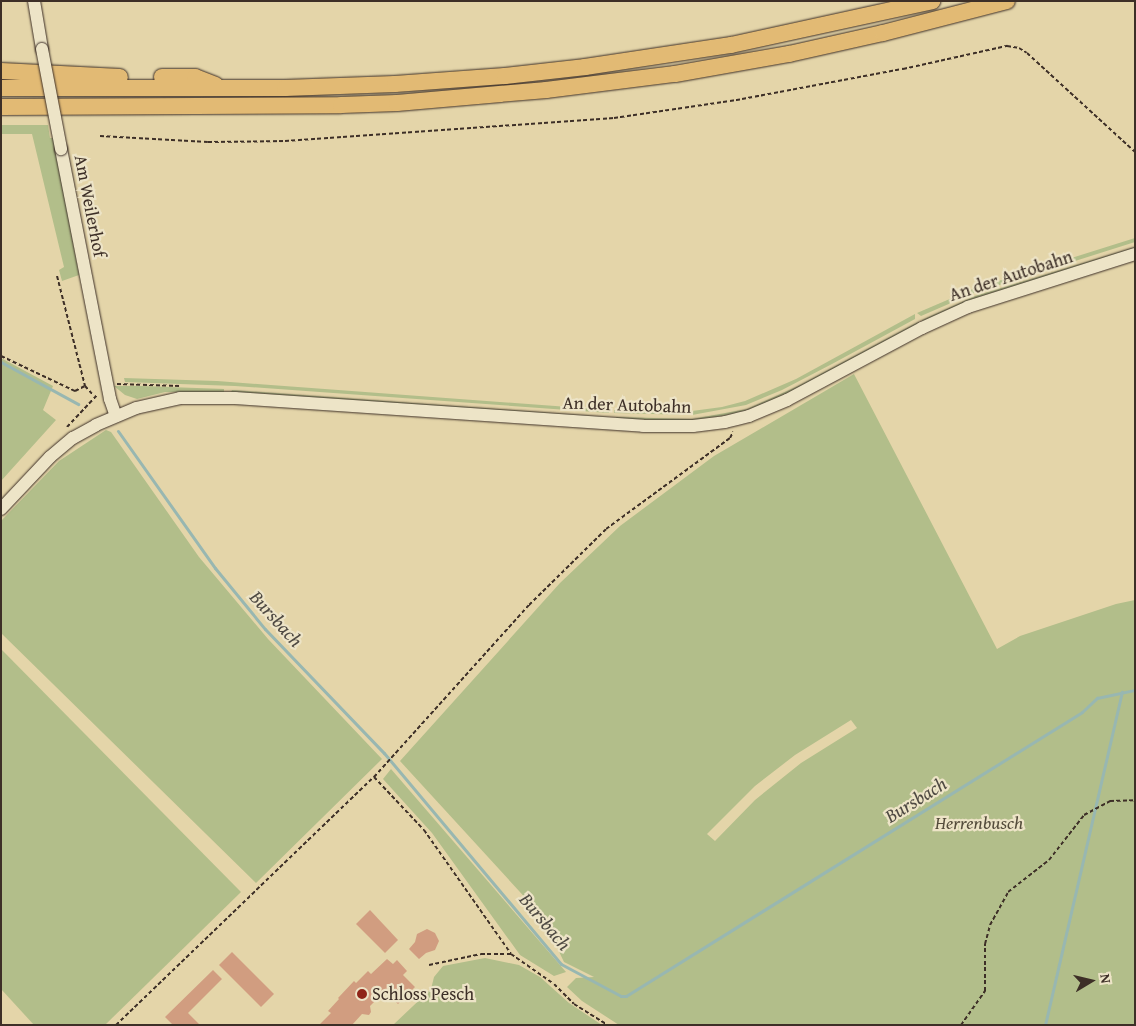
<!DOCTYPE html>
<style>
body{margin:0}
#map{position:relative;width:1136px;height:1026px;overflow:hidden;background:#e4d5a9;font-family:"Gentium Book Plus",serif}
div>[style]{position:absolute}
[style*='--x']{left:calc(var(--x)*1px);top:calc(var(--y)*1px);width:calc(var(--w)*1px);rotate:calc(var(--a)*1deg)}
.green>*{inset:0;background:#b2be8a}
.stream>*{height:3px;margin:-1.5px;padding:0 1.5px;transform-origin:1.5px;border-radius:1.5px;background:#98b7b1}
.building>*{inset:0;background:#d19d80}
.path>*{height:2px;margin-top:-1px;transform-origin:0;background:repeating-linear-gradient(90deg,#3d2f27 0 4px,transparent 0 6.5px)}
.roads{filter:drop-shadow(0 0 1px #3d2f27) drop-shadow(0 0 1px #3d2f27)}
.secondary>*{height:12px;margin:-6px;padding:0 6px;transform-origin:6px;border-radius:6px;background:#ede4c7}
.highway>*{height:16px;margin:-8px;padding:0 8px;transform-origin:8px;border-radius:8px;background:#e2ba74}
.bridges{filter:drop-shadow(0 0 1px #3d2f27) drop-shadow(0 0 1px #3d2f27)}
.secondary-bridge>*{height:12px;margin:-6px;padding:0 6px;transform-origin:6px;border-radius:6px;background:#ede4c7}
.dots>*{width:14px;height:14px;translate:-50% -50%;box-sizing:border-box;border:2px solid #ede4c7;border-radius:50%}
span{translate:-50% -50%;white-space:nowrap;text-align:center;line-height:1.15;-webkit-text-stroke:4.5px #ede4c7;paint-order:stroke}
.street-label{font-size:18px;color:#3d2f27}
.park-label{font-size:18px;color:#544c3b;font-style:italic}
.poi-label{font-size:18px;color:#3d2f27}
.left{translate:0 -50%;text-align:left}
.water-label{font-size:19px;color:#4f4a43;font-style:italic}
.frame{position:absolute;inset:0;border:2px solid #3d2f27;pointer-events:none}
.north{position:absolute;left:1066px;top:956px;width:50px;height:50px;-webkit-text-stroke:4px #ede4c7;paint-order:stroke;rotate:81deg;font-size:14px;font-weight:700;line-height:20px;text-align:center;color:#3d2f27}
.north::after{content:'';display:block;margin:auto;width:18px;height:22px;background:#3d2f27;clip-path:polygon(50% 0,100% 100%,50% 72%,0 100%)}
</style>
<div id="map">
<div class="green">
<i style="clip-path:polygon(1px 125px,48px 125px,50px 138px,54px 138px,79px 275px,62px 281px,59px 270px,64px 267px,32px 134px,1px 134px)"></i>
<i style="clip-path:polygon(1135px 238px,1135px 242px,974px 293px,921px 316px,917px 313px,973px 289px)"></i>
<i style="clip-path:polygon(1135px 247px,1135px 249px,923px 322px,922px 320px,975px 296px)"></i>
<i style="clip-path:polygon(915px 314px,915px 319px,832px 364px,782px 390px,746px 405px,692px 415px,614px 413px,614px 410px,692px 411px,722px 407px,745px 401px,796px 379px)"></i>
<i style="clip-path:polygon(918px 322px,919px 324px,786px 395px,739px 413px,693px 421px,616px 419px,616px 417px,692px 419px,747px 409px,798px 386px)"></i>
<i style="clip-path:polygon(1px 358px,53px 386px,43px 410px,56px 420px,1px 481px)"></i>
<i style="clip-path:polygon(evenodd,854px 374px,997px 649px,1020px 636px,1116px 604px,1135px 600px,1135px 1025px,619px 1025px,582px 1001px,567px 987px,576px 978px,594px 977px,564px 962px,542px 916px,400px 761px,560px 583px,620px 526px,714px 456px,854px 374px,851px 720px,857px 728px,801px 763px,755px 800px,715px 841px,707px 834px,755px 786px,795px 755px,851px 720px)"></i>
<i style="clip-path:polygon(124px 378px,217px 381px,609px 410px,609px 413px,235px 386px,125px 382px)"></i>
<i style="clip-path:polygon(114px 386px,142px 386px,224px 389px,224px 392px,165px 392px,137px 399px,125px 395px)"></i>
<i style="clip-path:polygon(232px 390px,608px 417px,609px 418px,231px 392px)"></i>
<i style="clip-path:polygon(106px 430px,111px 432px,199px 557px,268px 639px,382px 759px,256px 883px,1px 633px,1px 521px,59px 461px)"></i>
<i style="clip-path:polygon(1px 649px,241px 892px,105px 1025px,34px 1025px,1px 989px)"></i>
<i style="clip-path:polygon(391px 769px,566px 972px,554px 976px,520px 955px,432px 833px,383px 779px)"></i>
<i style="clip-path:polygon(485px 958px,519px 965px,540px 977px,569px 1003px,602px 1025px,393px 1025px,431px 989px,434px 977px,443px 966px)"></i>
</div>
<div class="stream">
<i style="--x:1;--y:362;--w:88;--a:28.6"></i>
<i style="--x:118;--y:431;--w:168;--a:54.7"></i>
<i style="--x:215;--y:568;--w:79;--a:50.7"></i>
<i style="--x:265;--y:629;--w:172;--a:46.2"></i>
<i style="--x:384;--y:753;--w:275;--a:50"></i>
<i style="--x:561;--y:964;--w:68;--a:28.1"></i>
<i style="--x:621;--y:996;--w:5;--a:0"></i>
<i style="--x:626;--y:996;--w:537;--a:-31.91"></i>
<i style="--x:1082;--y:712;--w:21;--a:-43"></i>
<i style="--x:1097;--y:698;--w:39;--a:-12"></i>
<i style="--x:1045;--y:1025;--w:342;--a:-77"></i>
</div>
<div class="building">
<i style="clip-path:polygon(370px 910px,398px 940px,385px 953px,356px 924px)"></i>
<i style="clip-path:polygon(427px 929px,435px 933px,439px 941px,435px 950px,426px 953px,419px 959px,409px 949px,415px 942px,417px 934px)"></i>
<i style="clip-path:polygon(232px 952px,274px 994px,261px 1007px,219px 965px)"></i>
<i style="clip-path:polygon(387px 959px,393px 964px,397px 960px,407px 971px,403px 975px,415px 987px,398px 1004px,385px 991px,370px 1006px,371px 1012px,369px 1015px,362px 1014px,352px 1025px,319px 1025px,331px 1013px,328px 1011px,339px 999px,338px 998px,354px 981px,356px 983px,368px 971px,371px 974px)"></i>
<i style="clip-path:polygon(213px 970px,222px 979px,188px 1013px,200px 1025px,173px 1025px,165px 1017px)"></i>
</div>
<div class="path">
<i style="--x:100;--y:136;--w:108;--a:3.2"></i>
<i style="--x:208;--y:142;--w:77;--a:-0.7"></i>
<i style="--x:285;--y:141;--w:330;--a:-4"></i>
<i style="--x:614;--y:118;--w:129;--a:-8.4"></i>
<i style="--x:742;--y:99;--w:164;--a:-10.6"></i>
<i style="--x:903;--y:69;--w:107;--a:-12.5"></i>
<i style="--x:1007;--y:46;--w:12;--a:9"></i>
<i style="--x:1019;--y:48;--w:9;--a:32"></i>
<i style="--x:1027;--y:53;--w:147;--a:42.5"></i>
<i style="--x:57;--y:276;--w:114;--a:75.7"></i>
<i style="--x:85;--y:386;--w:13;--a:48"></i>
<i style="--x:1;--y:356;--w:82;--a:25.3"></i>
<i style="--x:75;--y:391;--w:11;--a:-27"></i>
<i style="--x:117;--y:384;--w:63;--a:1.8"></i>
<i style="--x:67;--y:427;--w:45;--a:-46.8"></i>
<i style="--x:374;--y:777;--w:73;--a:46.7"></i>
<i style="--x:424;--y:830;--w:151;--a:54.9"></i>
<i style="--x:429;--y:965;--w:53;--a:-11.9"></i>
<i style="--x:481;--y:954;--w:30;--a:0"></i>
<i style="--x:511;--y:954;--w:52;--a:34.9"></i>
<i style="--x:554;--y:984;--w:28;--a:45"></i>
<i style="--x:574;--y:1004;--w:40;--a:32"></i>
<i style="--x:116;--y:1025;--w:358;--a:-43.9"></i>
<i style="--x:374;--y:777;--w:232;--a:-48"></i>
<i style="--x:529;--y:605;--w:108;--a:-44.6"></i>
<i style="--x:606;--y:529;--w:154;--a:-36.3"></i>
<i style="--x:730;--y:438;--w:7;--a:-63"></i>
<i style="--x:961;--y:1025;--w:42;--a:-54.8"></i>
<i style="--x:985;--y:991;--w:47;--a:-90"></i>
<i style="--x:985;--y:944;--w:20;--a:-75"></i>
<i style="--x:990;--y:925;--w:38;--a:-61"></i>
<i style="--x:1008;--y:892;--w:52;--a:-38"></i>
<i style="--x:1049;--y:860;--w:57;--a:-52.1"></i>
<i style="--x:1084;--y:815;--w:30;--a:-28"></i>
<i style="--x:1110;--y:801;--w:25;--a:-2"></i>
</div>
<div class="roads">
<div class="secondary">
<i style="--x:34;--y:1;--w:49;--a:80.5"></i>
<i style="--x:61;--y:149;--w:255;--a:78.9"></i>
<i style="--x:110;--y:399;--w:18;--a:71"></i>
<i style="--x:1;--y:509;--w:71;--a:-46.7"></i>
<i style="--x:50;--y:457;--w:30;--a:-40"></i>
<i style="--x:73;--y:438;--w:26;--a:-29"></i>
<i style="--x:96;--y:425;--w:43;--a:-23"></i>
<i style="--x:136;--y:408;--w:45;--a:-12.8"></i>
<i style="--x:180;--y:398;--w:55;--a:0"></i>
<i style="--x:235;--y:398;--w:409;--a:3.9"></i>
<i style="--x:643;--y:426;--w:50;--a:0"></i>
<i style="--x:693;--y:426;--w:32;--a:-7"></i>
<i style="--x:725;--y:422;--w:25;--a:-14"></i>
<i style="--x:749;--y:416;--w:41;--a:-22.8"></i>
<i style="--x:787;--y:400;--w:153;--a:-28.1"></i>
<i style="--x:922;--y:328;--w:51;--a:-24.5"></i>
<i style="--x:968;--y:307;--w:175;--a:-17.6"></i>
</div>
<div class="highway">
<i style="--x:1;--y:71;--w:119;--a:2.9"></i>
<i style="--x:162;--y:77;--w:33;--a:0"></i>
<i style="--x:195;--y:77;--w:22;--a:21"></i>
<i style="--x:1;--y:88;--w:284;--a:0"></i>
<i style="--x:285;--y:88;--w:110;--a:-2.1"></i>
<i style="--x:395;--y:84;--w:110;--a:-4.2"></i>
<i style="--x:505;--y:76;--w:81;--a:-6.4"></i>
<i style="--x:585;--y:67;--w:148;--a:-8.6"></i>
<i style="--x:731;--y:45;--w:206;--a:-12.3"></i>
<i style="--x:1;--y:107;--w:340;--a:-0.3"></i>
<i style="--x:341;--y:105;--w:56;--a:-2"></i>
<i style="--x:397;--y:103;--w:150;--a:-5"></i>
<i style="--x:546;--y:90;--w:130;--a:-7.1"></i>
<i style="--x:675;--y:74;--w:116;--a:-10"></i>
<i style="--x:789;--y:54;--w:96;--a:-12.6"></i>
<i style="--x:883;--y:33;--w:128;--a:-14.5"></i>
</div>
</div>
<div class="bridges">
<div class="secondary-bridge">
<i style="--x:42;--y:49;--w:102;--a:79.2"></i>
</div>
</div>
<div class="dots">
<i style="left:362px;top:994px;background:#8f2418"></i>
</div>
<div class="street-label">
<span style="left:90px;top:206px;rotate:79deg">Am Weilerhof</span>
<span style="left:1011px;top:276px;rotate:-18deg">An der Autobahn</span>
<span style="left:627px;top:405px;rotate:2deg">An der Autobahn</span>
</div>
<div class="park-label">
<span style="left:979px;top:823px">Herrenbusch</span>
</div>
<div class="poi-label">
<span class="left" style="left:372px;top:994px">Schloss Pesch</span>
</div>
<div class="water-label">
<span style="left:276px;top:619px;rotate:48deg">Bursbach</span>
<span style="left:916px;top:800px;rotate:-32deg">Bursbach</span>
<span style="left:545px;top:922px;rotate:50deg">Bursbach</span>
</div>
<div class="frame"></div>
<div class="north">N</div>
</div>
